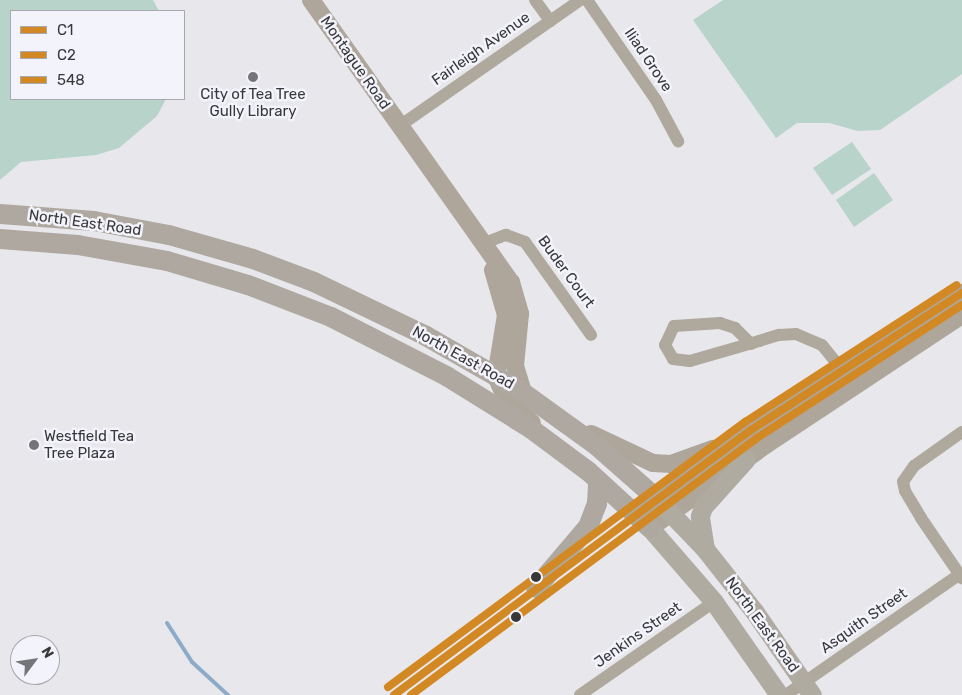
<!DOCTYPE html>
<style>
body{margin:0}
#map{position:relative;width:962px;height:695px;overflow:hidden;background:#e7e7ec;font-family:Rubik,sans-serif}
div>[style]{position:absolute}
[style*='--x']{left:calc(var(--x)*1px);top:calc(var(--y)*1px);width:calc(var(--w)*1px);rotate:calc(var(--a)*1deg)}
.green>*{inset:0;background:#b8d3c9}
.stream>*{height:4px;margin:-2px;padding:0 2px;transform-origin:2px;border-radius:2px;background:#8cabc8}
.minor>*{height:12px;margin:-6px;padding:0 6px;transform-origin:6px;border-radius:6px;background:#afa89d}
.secondary>*{height:18px;margin:-9px;padding:0 9px;transform-origin:9px;border-radius:9px;background:#aea69b}
.primary>*{height:19px;margin:-9.5px;padding:0 9.5px;transform-origin:9.5px;border-radius:9.5px;background:#b0aba1}
.trunk>*{height:20px;margin:-10px;padding:0 10px;transform-origin:10px;border-radius:10px;background:#aea8a0}
.bus-1>*{height:8px;margin:-4px;padding:0 4px;transform-origin:4px;border-radius:4px;background:#d28924}
.bus-2>*{height:8px;margin:-4px;padding:0 4px;transform-origin:4px;border-radius:4px;background:#d28924}
.bus-3>*{height:8px;margin:-4px;padding:0 4px;transform-origin:4px;border-radius:4px;background:#d28924}
.dots>*{width:14px;height:14px;translate:-50% -50%;box-sizing:border-box;border:2px solid #f3f3fb;border-radius:50%}
span{translate:-50% -50%;white-space:nowrap;text-align:center;line-height:1.15;-webkit-text-stroke:5px #f3f3fb;paint-order:stroke}
.street-label{font-size:15px;color:#38383b}
.poi-label{font-size:15px;color:#38383b}
.left{translate:0 -50%;text-align:left}
.legend{position:absolute;left:10px;top:10px;width:175px;height:90px;box-sizing:border-box;background:#f3f3fb;border:1px solid #a8a8ae;margin:0;padding:6px 9px;list-style:none;font-size:15px;color:#38383b}
.legend li{display:flex;align-items:center;gap:10px;height:25px}
.legend b{width:25px;border:1px solid #a8a8ae}
.north{position:absolute;left:10px;top:635px;width:50px;height:50px;box-sizing:border-box;background:#f3f3fb;border:1px solid #a8a8ae;border-radius:50%;rotate:59deg;font-size:14px;font-weight:700;line-height:20px;text-align:center;color:#38383b}
.north::after{content:'';display:block;margin:auto;width:18px;height:22px;background:#757579;clip-path:polygon(50% 0,100% 100%,50% 72%,0 100%)}
</style>
<div id="map">
<div class="green">
<i style="clip-path:polygon(0 0,153px 0,159px 11px,11px 11px,11px 99px,166px 99px,157px 116px,119px 148px,96px 155px,21px 162px,0 180px)"></i>
<i style="clip-path:polygon(723px 0,962px 0,962px 74px,880px 130px,858px 131px,829px 123px,797px 123px,776px 138px,693px 20px)"></i>
<i style="clip-path:polygon(852px 142px,871px 169px,832px 195px,813px 168px)"></i>
<i style="clip-path:polygon(874px 173px,893px 200px,854px 227px,836px 200px)"></i>
</div>
<div class="stream">
<i style="--x:167;--y:623;--w:46;--a:57.3"></i>
<i style="--x:192;--y:662;--w:49;--a:42.5"></i>
</div>
<div class="minor">
<i style="--x:535;--y:0;--w:26;--a:54"></i>
<i style="--x:587;--y:0;--w:121;--a:55.4"></i>
<i style="--x:656;--y:100;--w:47;--a:61.8"></i>
<i style="--x:401;--y:125;--w:218;--a:-34.9"></i>
<i style="--x:482;--y:244;--w:26;--a:-21"></i>
<i style="--x:506;--y:235;--w:20;--a:20"></i>
<i style="--x:525;--y:242;--w:114;--a:54.6"></i>
<i style="--x:751;--y:344;--w:23;--a:-135"></i>
<i style="--x:735;--y:328;--w:16;--a:-162"></i>
<i style="--x:720;--y:323;--w:46;--a:176.3"></i>
<i style="--x:674;--y:326;--w:21;--a:115"></i>
<i style="--x:665;--y:345;--w:16;--a:60"></i>
<i style="--x:673;--y:359;--w:17;--a:7"></i>
<i style="--x:690;--y:361;--w:72;--a:-16.2"></i>
<i style="--x:759;--y:341;--w:21;--a:-17"></i>
<i style="--x:779;--y:335;--w:17;--a:-3"></i>
<i style="--x:796;--y:334;--w:28;--a:23"></i>
<i style="--x:822;--y:345;--w:53;--a:51.2"></i>
<i style="--x:962;--y:432;--w:59;--a:144.7"></i>
<i style="--x:914;--y:466;--w:19;--a:125"></i>
<i style="--x:903;--y:482;--w:9;--a:77"></i>
<i style="--x:905;--y:491;--w:31;--a:59"></i>
<i style="--x:921;--y:518;--w:73;--a:55.7"></i>
<i style="--x:580;--y:695;--w:163;--a:-34.8"></i>
<i style="--x:786;--y:695;--w:212;--a:-34.8"></i>
</div>
<div class="secondary">
<i style="--x:311;--y:0;--w:346;--a:54.7"></i>
<i style="--x:511;--y:282;--w:33;--a:74"></i>
<i style="--x:520;--y:314;--w:52;--a:95.5"></i>
<i style="--x:515;--y:366;--w:27;--a:73"></i>
<i style="--x:493;--y:270;--w:47;--a:73.9"></i>
<i style="--x:506;--y:315;--w:62;--a:99.3"></i>
<i style="--x:496;--y:376;--w:22;--a:66"></i>
<i style="--x:505;--y:396;--w:38;--a:45"></i>
<i style="--x:591;--y:434;--w:68;--a:25.1"></i>
<i style="--x:653;--y:463;--w:18;--a:3"></i>
<i style="--x:671;--y:464;--w:45;--a:-19.7"></i>
<i style="--x:635;--y:514;--w:253;--a:-35.2"></i>
<i style="--x:842;--y:368;--w:142;--a:-32"></i>
<i style="--x:650;--y:528;--w:144;--a:-35.7"></i>
<i style="--x:767;--y:444;--w:234;--a:-33.5"></i>
</div>
<div class="primary">
<i style="--x:656;--y:498;--w:71;--a:46.1"></i>
<i style="--x:705;--y:549;--w:79;--a:51.7"></i>
<i style="--x:754;--y:611;--w:102;--a:55.4"></i>
<i style="--x:650;--y:528;--w:98;--a:49.1"></i>
<i style="--x:714;--y:602;--w:113;--a:55"></i>
<i style="--x:705;--y:549;--w:33;--a:-99"></i>
<i style="--x:700;--y:516;--w:9;--a:-72"></i>
<i style="--x:703;--y:507;--w:64;--a:-48.1"></i>
</div>
<div class="trunk">
<i style="--x:0;--y:214;--w:94;--a:4.3"></i>
<i style="--x:94;--y:221;--w:76;--a:10.6"></i>
<i style="--x:169;--y:235;--w:87;--a:15.9"></i>
<i style="--x:253;--y:259;--w:65;--a:20.7"></i>
<i style="--x:314;--y:282;--w:124;--a:25.7"></i>
<i style="--x:426;--y:336;--w:106;--a:29.9"></i>
<i style="--x:518;--y:389;--w:97;--a:35.8"></i>
<i style="--x:597;--y:446;--w:79;--a:41.4"></i>
<i style="--x:0;--y:239;--w:78;--a:4.4"></i>
<i style="--x:78;--y:245;--w:90;--a:10.2"></i>
<i style="--x:167;--y:261;--w:84;--a:16.5"></i>
<i style="--x:248;--y:285;--w:89;--a:21.1"></i>
<i style="--x:331;--y:317;--w:131;--a:27.1"></i>
<i style="--x:448;--y:377;--w:97;--a:31.9"></i>
<i style="--x:530;--y:428;--w:72;--a:36.6"></i>
<i style="--x:588;--y:471;--w:84;--a:42.6"></i>
<i style="--x:536;--y:588;--w:80;--a:-49.6"></i>
<i style="--x:588;--y:527;--w:25;--a:-69"></i>
<i style="--x:597;--y:504;--w:22;--a:-87"></i>
</div>
<div class="bus-1">
<i style="--x:394;--y:695;--w:445;--a:-36.6"></i>
<i style="--x:751;--y:430;--w:252;--a:-33"></i>
</div>
<div class="bus-2">
<i style="--x:411;--y:695;--w:431;--a:-36.6"></i>
<i style="--x:757;--y:438;--w:244;--a:-33"></i>
</div>
<div class="bus-3">
<i style="--x:388;--y:687;--w:445;--a:-36.6"></i>
<i style="--x:745;--y:422;--w:252;--a:-32.9"></i>
</div>
<div class="dots">
<i style="left:253px;top:77px;background:#757579"></i>
<i style="left:34px;top:445px;background:#757579"></i>
<i style="left:536px;top:577px;background:#38383b"></i>
<i style="left:516px;top:617px;background:#38383b"></i>
</div>
<div class="street-label">
<span style="left:481px;top:49px;rotate:-35deg">Fairleigh Avenue</span>
<span style="left:648px;top:60px;rotate:56deg">Iliad Grove</span>
<span style="left:355px;top:63px;rotate:55deg">Montague Road</span>
<span style="left:85px;top:223px;rotate:8deg">North East Road</span>
<span style="left:566px;top:272px;rotate:54deg">Buder Court</span>
<span style="left:463px;top:358px;rotate:29deg">North East Road</span>
<span style="left:864px;top:621px;rotate:-35deg">Asquith Street</span>
<span style="left:762px;top:625px;rotate:54deg">North East Road</span>
<span style="left:638px;top:635px;rotate:-35deg">Jenkins Street</span>
</div>
<div class="poi-label">
<span style="left:253px;top:103px">City of Tea Tree<br>Gully Library</span>
<span class="left" style="left:44px;top:445px">Westfield Tea<br>Tree Plaza</span>
</div>
<ul class="legend">
<li><b style="height:6px;background:#d28924"></b>C1</li>
<li><b style="height:6px;background:#d28924"></b>C2</li>
<li><b style="height:6px;background:#d28924"></b>548</li>
</ul>
<div class="north">N</div>
</div>
